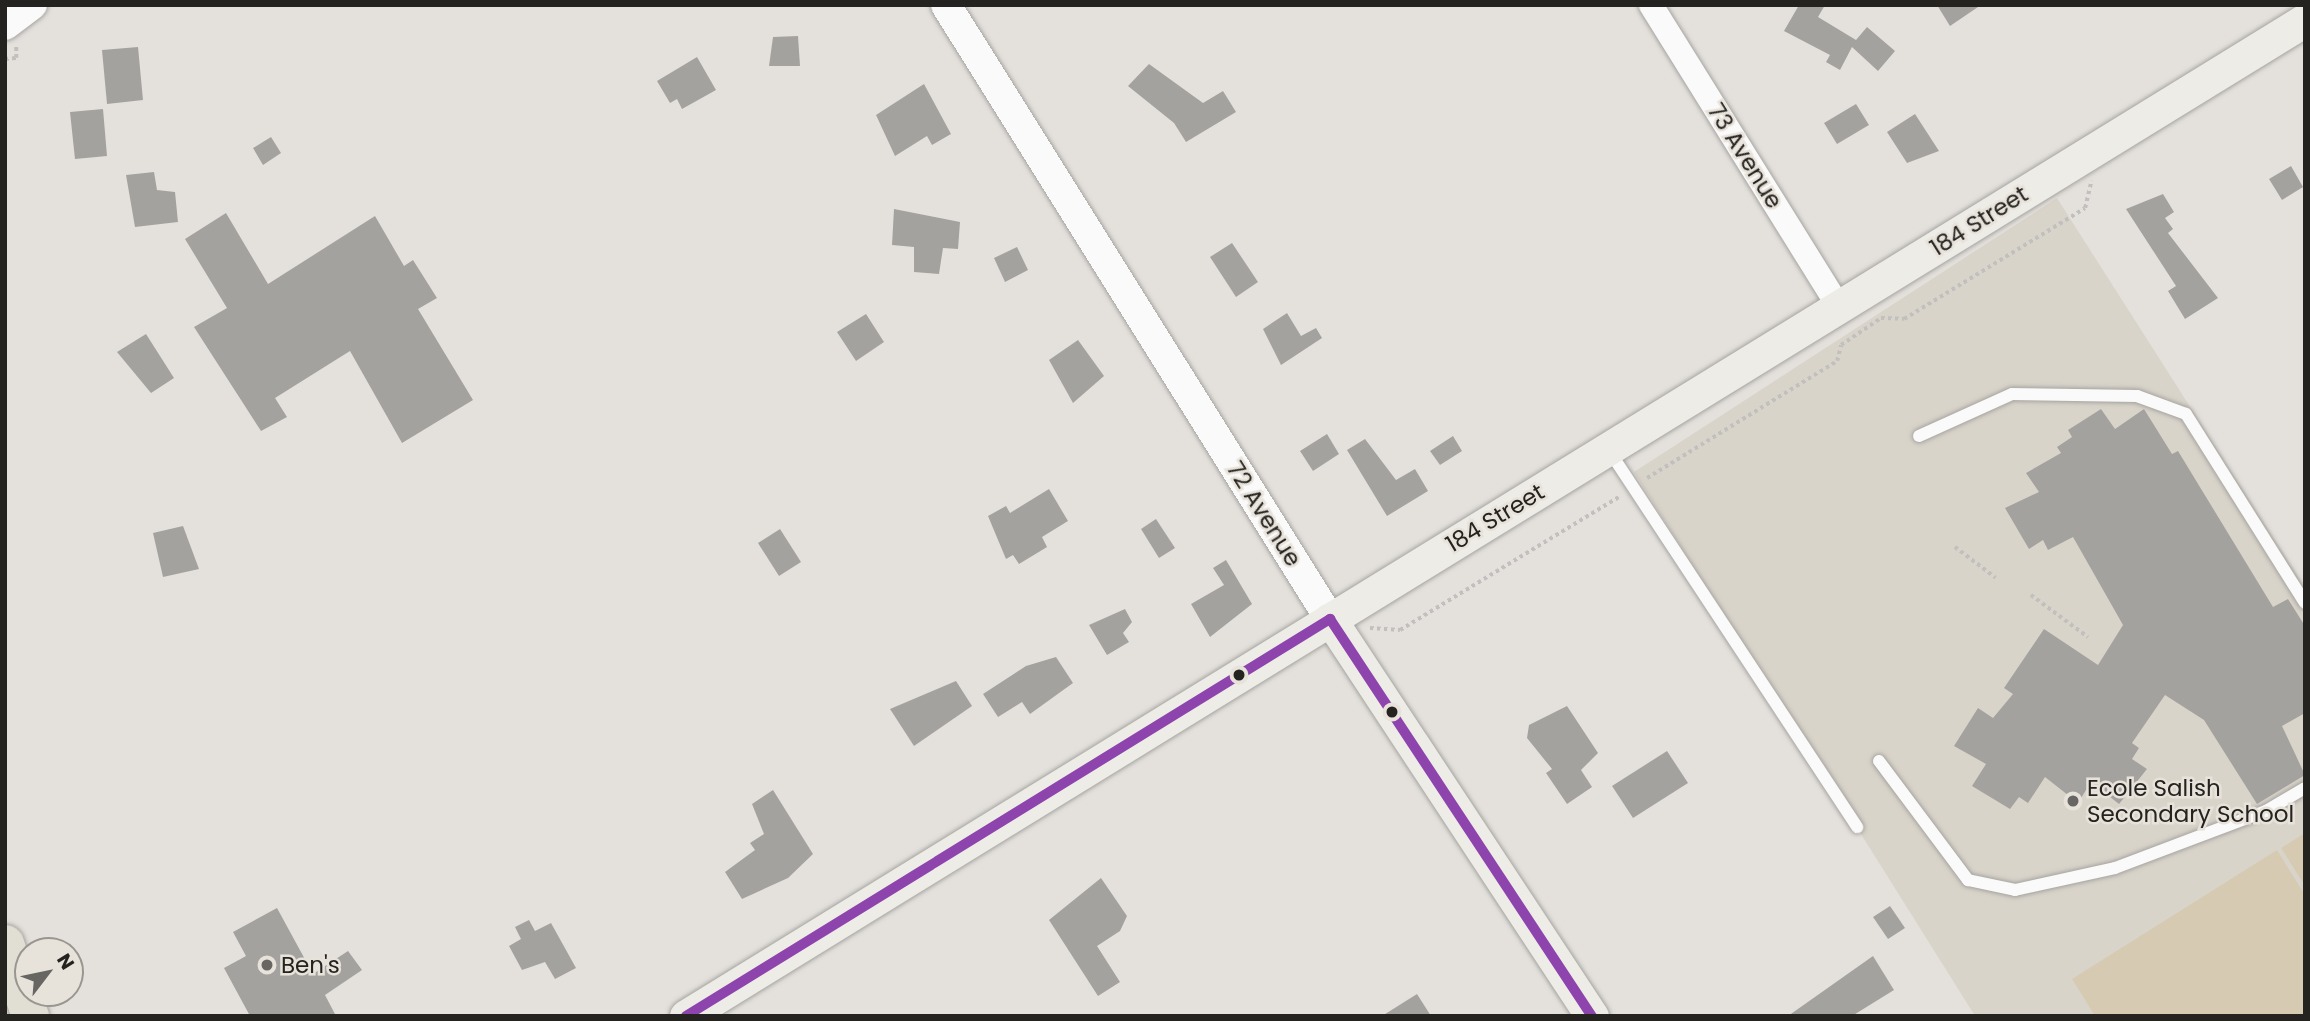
<!DOCTYPE html>
<style>
body{margin:0}
#map{position:relative;width:2310px;height:1021px;overflow:hidden;background:#e4e1dd;font-family:Poppins,sans-serif}
div>[style]{position:absolute}
[style*='--x']{left:calc(var(--x)*1px);top:calc(var(--y)*1px);width:calc(var(--w)*1px);rotate:calc(var(--a)*1deg)}
.built>*{inset:0;background:#d9d4ca}
.green>*{inset:0;background:#d7cab2}
.building>*{inset:0;background:#a4a29f}
.path>*{height:3.5px;margin-top:-1.75px;transform-origin:0;background:repeating-linear-gradient(90deg,#c1c0bf 0 3.5px,transparent 0 7px)}
.roads{filter:drop-shadow(0 0 2px #a6a4a0) drop-shadow(0 0 2px #a6a4a0)}
.service>*{height:12px;margin:-6px;padding:0 6px;transform-origin:6px;border-radius:6px;background:#fbfafa}
.minor>*{height:24px;margin:-12px;padding:0 12px;transform-origin:12px;border-radius:12px;background:#fbfafa}
.tertiary>*{height:30px;margin:-15px;padding:0 15px;transform-origin:15px;border-radius:15px;background:#fbfafa}
.secondary>*{height:33px;margin:-16.5px;padding:0 16.5px;transform-origin:16.5px;border-radius:16.5px;background:#eeece7}
.primary>*{height:37px;margin:-18.5px;padding:0 18.5px;transform-origin:18.5px;border-radius:18.5px;background:#e1ded4}
.bus-1>*{height:10px;margin:-5px;padding:0 5px;transform-origin:5px;border-radius:5px;background:#8e44ad}
.dots>*{width:19px;height:19px;translate:-50% -50%;box-sizing:border-box;border:4px solid #e7e2da;border-radius:50%}
span{translate:-50% -50%;white-space:nowrap;text-align:center;line-height:1.15;-webkit-text-stroke:5px #e7e2da;paint-order:stroke}
.street-label{font-size:23px;color:#252320}
.poi-label{font-size:23px;color:#252320}
.left{translate:0 -50%;text-align:left}
.frame{position:absolute;inset:0;border:7px solid #252320;pointer-events:none}
.north{position:absolute;left:14px;top:937px;width:70px;height:70px;box-sizing:border-box;background:#e7e2da;border:2px solid #999690;border-radius:50%;rotate:58deg;font-size:19px;font-weight:700;line-height:28px;text-align:center;color:#252320}
.north::after{content:'';display:block;margin:auto;width:24px;height:32px;background:#686662;clip-path:polygon(50% 0,100% 100%,50% 72%,0 100%)}
</style>
<div id="map">
<div class="built">
<i style="clip-path:polygon(2057px 198px,2305px 587px,2305px 1016px,1975px 1016px,1634px 472px)"></i>
</div>
<div class="green">
<i style="clip-path:polygon(2305px 833px,2305px 886px,2281px 848px)"></i>
<i style="clip-path:polygon(2277px 850px,2305px 895px,2305px 1014px,2095px 1016px,2072px 979px)"></i>
</div>
<div class="building">
<i style="clip-path:polygon(1799px 5px,1825px 5px,1818px 17px,1856px 40px,1867px 27px,1895px 51px,1878px 71px,1852px 47px,1840px 70px,1826px 62px,1830px 55px,1784px 31px)"></i>
<i style="clip-path:polygon(1937px 5px,1981px 5px,1950px 26px)"></i>
<i style="clip-path:polygon(798px 36px,800px 66px,769px 66px,773px 37px)"></i>
<i style="clip-path:polygon(138px 47px,143px 100px,107px 104px,102px 50px)"></i>
<i style="clip-path:polygon(697px 57px,716px 90px,682px 109px,677px 99px,670px 103px,657px 81px)"></i>
<i style="clip-path:polygon(1149px 64px,1203px 103px,1223px 91px,1236px 112px,1186px 142px,1174px 123px,1128px 86px)"></i>
<i style="clip-path:polygon(924px 84px,951px 134px,932px 145px,927px 136px,895px 156px,876px 115px)"></i>
<i style="clip-path:polygon(1856px 104px,1869px 125px,1837px 144px,1824px 123px)"></i>
<i style="clip-path:polygon(103px 109px,107px 156px,75px 159px,70px 112px)"></i>
<i style="clip-path:polygon(1915px 114px,1939px 151px,1907px 163px,1887px 132px)"></i>
<i style="clip-path:polygon(271px 137px,281px 153px,263px 165px,253px 148px)"></i>
<i style="clip-path:polygon(2291px 166px,2303px 187px,2282px 200px,2269px 179px)"></i>
<i style="clip-path:polygon(154px 172px,157px 190px,175px 192px,178px 222px,135px 227px,126px 175px)"></i>
<i style="clip-path:polygon(2163px 194px,2174px 212px,2165px 218px,2173px 229px,2168px 233px,2218px 298px,2185px 319px,2168px 291px,2176px 286px,2126px 209px)"></i>
<i style="clip-path:polygon(894px 209px,960px 222px,958px 249px,943px 248px,939px 274px,914px 272px,914px 247px,892px 245px)"></i>
<i style="clip-path:polygon(226px 213px,268px 284px,375px 216px,404px 266px,413px 260px,437px 298px,418px 309px,473px 400px,402px 443px,350px 351px,275px 398px,287px 417px,261px 431px,194px 327px,227px 308px,185px 239px)"></i>
<i style="clip-path:polygon(1232px 243px,1258px 282px,1236px 297px,1210px 257px)"></i>
<i style="clip-path:polygon(1017px 247px,1028px 270px,1005px 282px,994px 258px)"></i>
<i style="clip-path:polygon(1287px 313px,1301px 336px,1316px 328px,1322px 338px,1281px 365px,1263px 329px)"></i>
<i style="clip-path:polygon(866px 314px,884px 342px,856px 361px,837px 332px)"></i>
<i style="clip-path:polygon(146px 334px,174px 378px,151px 393px,117px 352px)"></i>
<i style="clip-path:polygon(1078px 340px,1104px 376px,1073px 403px,1049px 360px)"></i>
<i style="clip-path:polygon(2101px 409px,2115px 429px,2144px 409px,2172px 454px,2178px 451px,2273px 607px,2288px 599px,2305px 626px,2305px 713px,2282px 726px,2305px 775px,2257px 804px,2204px 720px,2165px 695px,2132px 743px,2139px 748px,2132px 759px,2147px 769px,2119px 804px,2091px 782px,2078px 803px,2045px 777px,2028px 803px,2019px 797px,2010px 809px,1972px 786px,1986px 764px,1954px 746px,1978px 708px,1993px 718px,2013px 694px,2004px 688px,2044px 629px,2098px 665px,2123px 625px,2073px 537px,2048px 550px,2043px 540px,2029px 549px,2005px 508px,2039px 492px,2026px 473px,2061px 453px,2057px 447px,2072px 437px,2068px 430px)"></i>
<i style="clip-path:polygon(1327px 434px,1339px 454px,1313px 471px,1300px 451px)"></i>
<i style="clip-path:polygon(1453px 436px,1462px 451px,1440px 465px,1430px 451px)"></i>
<i style="clip-path:polygon(1365px 439px,1396px 480px,1415px 469px,1428px 491px,1387px 516px,1347px 450px)"></i>
<i style="clip-path:polygon(1049px 489px,1068px 521px,1042px 537px,1047px 547px,1019px 564px,1013px 555px,1006px 559px,988px 516px,1006px 506px,1010px 513px)"></i>
<i style="clip-path:polygon(1156px 519px,1175px 548px,1159px 558px,1141px 529px)"></i>
<i style="clip-path:polygon(183px 526px,199px 569px,163px 577px,153px 533px)"></i>
<i style="clip-path:polygon(780px 529px,801px 562px,779px 576px,758px 543px)"></i>
<i style="clip-path:polygon(1226px 560px,1252px 604px,1210px 637px,1191px 604px,1224px 585px,1213px 568px)"></i>
<i style="clip-path:polygon(1125px 609px,1132px 622px,1123px 633px,1129px 642px,1107px 655px,1089px 625px)"></i>
<i style="clip-path:polygon(1056px 657px,1073px 683px,1030px 714px,1022px 702px,998px 717px,983px 694px,1026px 666px)"></i>
<i style="clip-path:polygon(956px 681px,972px 706px,914px 746px,890px 709px)"></i>
<i style="clip-path:polygon(1567px 706px,1598px 753px,1581px 770px,1592px 787px,1567px 804px,1546px 773px,1552px 769px,1527px 738px,1529px 725px)"></i>
<i style="clip-path:polygon(1667px 751px,1688px 783px,1633px 818px,1612px 786px)"></i>
<i style="clip-path:polygon(773px 790px,813px 854px,788px 878px,742px 899px,725px 872px,755px 850px,750px 843px,764px 834px,752px 804px)"></i>
<i style="clip-path:polygon(1101px 878px,1127px 916px,1120px 931px,1097px 946px,1120px 982px,1098px 996px,1049px 920px)"></i>
<i style="clip-path:polygon(1890px 906px,1905px 928px,1888px 939px,1873px 917px)"></i>
<i style="clip-path:polygon(277px 908px,313px 974px,348px 951px,362px 970px,325px 995px,336px 1016px,250px 1016px,224px 968px,246px 956px,233px 932px)"></i>
<i style="clip-path:polygon(529px 920px,535px 931px,551px 923px,576px 968px,555px 979px,545px 962px,522px 970px,509px 946px,521px 939px,515px 927px)"></i>
<i style="clip-path:polygon(1873px 956px,1894px 990px,1852px 1016px,1788px 1016px)"></i>
<i style="clip-path:polygon(1417px 994px,1431px 1016px,1382px 1016px)"></i>
</div>
<div class="path">
<i style="--x:5;--y:59;--w:11;--a:-5"></i>
<i style="--x:16;--y:58;--w:12;--a:-90"></i>
<i style="--x:1647;--y:478;--w:223;--a:-31.6"></i>
<i style="--x:1837;--y:361;--w:16;--a:-76"></i>
<i style="--x:1841;--y:345;--w:48;--a:-34"></i>
<i style="--x:1881;--y:318;--w:23;--a:2"></i>
<i style="--x:1904;--y:319;--w:212;--a:-31.5"></i>
<i style="--x:2085;--y:208;--w:28;--a:-77"></i>
<i style="--x:1955;--y:547;--w:51;--a:37.1"></i>
<i style="--x:2031;--y:595;--w:71;--a:36.4"></i>
<i style="--x:1370;--y:628;--w:30;--a:4"></i>
<i style="--x:1400;--y:630;--w:258;--a:-31.3"></i>
</div>
<div class="roads">
<div class="service">
<i style="--x:1919;--y:436;--w:102;--a:-24.3"></i>
<i style="--x:2012;--y:394;--w:125;--a:0.9"></i>
<i style="--x:2137;--y:396;--w:52;--a:20.2"></i>
<i style="--x:2186;--y:414;--w:223;--a:57.8"></i>
<i style="--x:1608;--y:449;--w:453;--a:56.6"></i>
<i style="--x:1879;--y:761;--w:149;--a:53.2"></i>
<i style="--x:1968;--y:880;--w:48;--a:12"></i>
<i style="--x:2015;--y:890;--w:102;--a:-12.4"></i>
<i style="--x:2115;--y:868;--w:161;--a:-20.7"></i>
<i style="--x:2266;--y:811;--w:45;--a:-30.5"></i>
</div>
<div class="minor">
<i style="--x:1651;--y:5;--w:356;--a:58.1"></i>
</div>
<div class="tertiary">
<i style="--x:946;--y:5;--w:724;--a:57.98"></i>
<i style="--x:5;--y:25;--w:34;--a:-37"></i>
</div>
<div class="secondary">
<i style="--x:1330;--y:619;--w:476;--a:56.6"></i>
<i style="--x:686;--y:1016;--w:1901;--a:-31.6"></i>
</div>
<div class="primary">
<i style="--x:5;--y:943;--w:77;--a:71.1"></i>
</div>
</div>
<div class="bus-1">
<i style="--x:1330;--y:619;--w:476;--a:56.6"></i>
<i style="--x:686;--y:1016;--w:757;--a:-31.65"></i>
</div>
<div class="dots">
<i style="left:1239px;top:675px;background:#252320"></i>
<i style="left:1392px;top:712px;background:#252320"></i>
<i style="left:2073px;top:801px;background:#686662"></i>
<i style="left:267px;top:965px;background:#686662"></i>
</div>
<div class="street-label">
<span style="left:1745px;top:156px;rotate:58deg">73 Avenue</span>
<span style="left:1979px;top:221px;rotate:-32deg">184 Street</span>
<span style="left:1264px;top:514px;rotate:58deg">72 Avenue</span>
<span style="left:1495px;top:518px;rotate:-31deg">184 Street</span>
</div>
<div class="poi-label">
<span class="left" style="left:2087px;top:801px">Ecole Salish<br>Secondary School</span>
<span class="left" style="left:281px;top:965px">Ben's</span>
</div>
<div class="frame"></div>
<div class="north">N</div>
</div>
